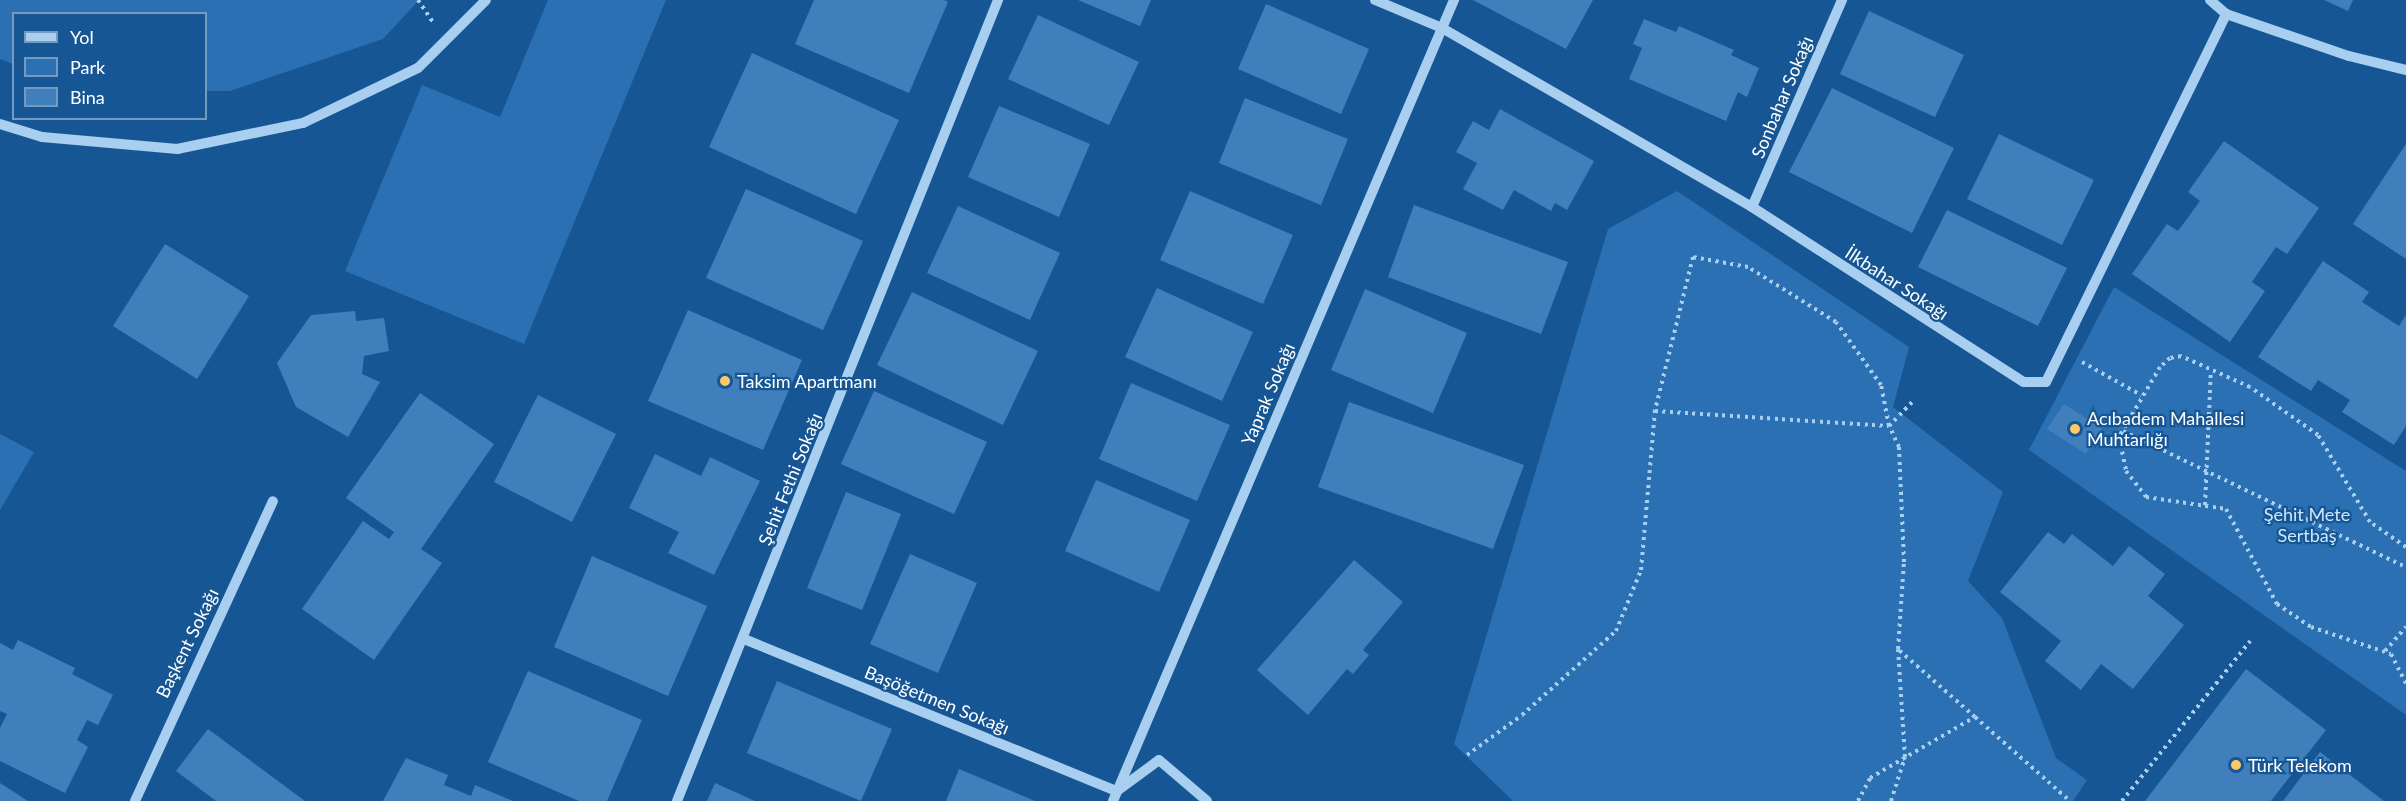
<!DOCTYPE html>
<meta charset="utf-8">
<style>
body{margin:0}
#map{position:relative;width:2406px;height:801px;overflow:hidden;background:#175694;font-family:Lato,sans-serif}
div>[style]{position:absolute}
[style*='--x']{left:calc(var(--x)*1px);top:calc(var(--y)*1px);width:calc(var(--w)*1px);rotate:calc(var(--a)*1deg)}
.green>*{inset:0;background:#2a70b2}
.building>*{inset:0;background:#407fbb}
.path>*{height:4px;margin-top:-2px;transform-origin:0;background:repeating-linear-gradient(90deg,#a8cef0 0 3px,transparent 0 7.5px)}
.minor>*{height:10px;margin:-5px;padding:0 5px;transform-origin:5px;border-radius:5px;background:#a8cef0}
.dots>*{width:16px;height:16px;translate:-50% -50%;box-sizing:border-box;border:3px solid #175694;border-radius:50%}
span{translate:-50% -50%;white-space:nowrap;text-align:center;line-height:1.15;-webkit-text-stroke:4.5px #175694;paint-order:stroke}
.street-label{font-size:18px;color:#fff}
.poi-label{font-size:18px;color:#fff}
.left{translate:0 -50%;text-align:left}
.park-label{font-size:18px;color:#cee6fb}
.legend{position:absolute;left:12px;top:12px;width:195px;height:108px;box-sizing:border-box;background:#175694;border:2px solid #749abf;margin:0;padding:8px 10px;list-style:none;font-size:18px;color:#fff}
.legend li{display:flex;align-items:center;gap:12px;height:30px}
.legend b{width:30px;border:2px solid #749abf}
</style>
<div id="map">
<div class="green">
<i style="clip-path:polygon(0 0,419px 0,383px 39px,230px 91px,206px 91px,206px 14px,14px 14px,13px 64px,0 59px)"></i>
<i style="clip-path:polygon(548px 0,666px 0,524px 344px,345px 271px,422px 85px,500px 117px)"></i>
<i style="clip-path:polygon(1677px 191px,1909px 347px,1893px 407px,2003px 492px,1968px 581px,2002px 618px,2056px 758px,2087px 780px,2073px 801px,1513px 801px,1454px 744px,1608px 229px)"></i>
<i style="clip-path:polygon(2114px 287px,2406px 471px,2406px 715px,2029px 450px)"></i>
<i style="clip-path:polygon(0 434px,34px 452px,0 510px)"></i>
</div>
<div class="building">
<i style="clip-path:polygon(814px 0,944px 0,948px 2px,909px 93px,795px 44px)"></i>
<i style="clip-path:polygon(1078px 0,1151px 0,1140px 26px)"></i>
<i style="clip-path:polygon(1473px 0,1593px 0,1566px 49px)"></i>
<i style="clip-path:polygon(2324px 0,2353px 0,2348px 11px)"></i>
<i style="clip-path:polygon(1266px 4px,1369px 49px,1341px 114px,1238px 69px)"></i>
<i style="clip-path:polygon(1869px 11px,1964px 55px,1935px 117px,1840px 74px)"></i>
<i style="clip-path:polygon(1038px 15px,1139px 62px,1109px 125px,1008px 79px)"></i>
<i style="clip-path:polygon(1644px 19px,1676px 32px,1679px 26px,1734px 50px,1731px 55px,1759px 68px,1747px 97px,1738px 92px,1726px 121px,1629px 79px,1642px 48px,1633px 44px)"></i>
<i style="clip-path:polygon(752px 53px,899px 120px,856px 214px,709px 147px)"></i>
<i style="clip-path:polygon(1832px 88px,1954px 148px,1912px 233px,1789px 172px)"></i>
<i style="clip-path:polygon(1245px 98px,1348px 139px,1321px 205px,1219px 163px)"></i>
<i style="clip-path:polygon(999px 106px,1090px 144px,1059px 217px,968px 177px)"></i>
<i style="clip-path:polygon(1500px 109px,1594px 161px,1567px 210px,1555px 203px,1551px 211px,1514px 190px,1503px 210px,1463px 189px,1477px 163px,1456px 152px,1473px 121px,1489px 130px)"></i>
<i style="clip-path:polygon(1999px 134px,2094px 180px,2062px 245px,1967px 199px)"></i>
<i style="clip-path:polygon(2224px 141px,2319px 208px,2287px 254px,2276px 247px,2252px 282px,2265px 291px,2230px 342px,2132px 274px,2167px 224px,2178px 231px,2200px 201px,2188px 192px)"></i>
<i style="clip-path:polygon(2406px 144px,2406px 259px,2353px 224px)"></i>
<i style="clip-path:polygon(746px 189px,863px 241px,823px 330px,706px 278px)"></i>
<i style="clip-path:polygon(1190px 191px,1293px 235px,1263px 304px,1160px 260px)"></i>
<i style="clip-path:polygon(1414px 205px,1568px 262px,1541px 334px,1388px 277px)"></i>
<i style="clip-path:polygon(958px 206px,1060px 253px,1030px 320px,927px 273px)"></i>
<i style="clip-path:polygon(1947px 210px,2067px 268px,2038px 326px,1918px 267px)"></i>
<i style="clip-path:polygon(165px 244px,249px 296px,197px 379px,113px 326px)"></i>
<i style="clip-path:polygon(2323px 261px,2369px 292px,2362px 302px,2399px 326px,2406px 315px,2406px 426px,2394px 445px,2342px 412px,2350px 400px,2318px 380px,2311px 391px,2258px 357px)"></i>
<i style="clip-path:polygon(1157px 288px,1253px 332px,1222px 401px,1125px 357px)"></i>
<i style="clip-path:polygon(1365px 289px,1467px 333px,1433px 413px,1331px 370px)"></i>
<i style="clip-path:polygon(912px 292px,1038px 351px,1003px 425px,877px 365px)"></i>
<i style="clip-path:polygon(688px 310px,802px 360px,763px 450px,648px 401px)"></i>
<i style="clip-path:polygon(355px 311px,356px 321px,384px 318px,389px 351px,364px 356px,362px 374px,380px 382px,348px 437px,296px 407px,277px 363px,311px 315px)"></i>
<i style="clip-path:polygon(1131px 383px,1230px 425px,1197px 501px,1099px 459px)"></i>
<i style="clip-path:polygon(874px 391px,987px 442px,954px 514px,841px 464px)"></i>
<i style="clip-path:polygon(420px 393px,494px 444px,421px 549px,442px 563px,374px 660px,302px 609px,363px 521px,389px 539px,394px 532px,346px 498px)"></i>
<i style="clip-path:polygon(538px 395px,616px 434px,572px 522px,494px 482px)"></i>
<i style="clip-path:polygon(1349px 402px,1524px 465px,1493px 549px,1318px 487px)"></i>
<i style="clip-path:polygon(2064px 404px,2102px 428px,2086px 454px,2047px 429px)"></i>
<i style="clip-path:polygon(655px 454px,701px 476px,710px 457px,760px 481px,714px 575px,668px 553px,679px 532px,629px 508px)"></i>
<i style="clip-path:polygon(1096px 480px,1190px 520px,1159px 592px,1065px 551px)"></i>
<i style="clip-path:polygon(846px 492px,901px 514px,862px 610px,807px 588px)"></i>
<i style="clip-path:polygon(2048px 532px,2064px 544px,2072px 534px,2113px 566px,2129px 546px,2165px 574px,2148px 596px,2184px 625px,2133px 689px,2101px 664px,2081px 690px,2045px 661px,2061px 641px,2000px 592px)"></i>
<i style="clip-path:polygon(910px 554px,977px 583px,938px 673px,870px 644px)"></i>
<i style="clip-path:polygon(592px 556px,707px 606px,668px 696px,554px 647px)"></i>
<i style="clip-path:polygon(1354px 560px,1403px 602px,1363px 650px,1369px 655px,1353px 674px,1347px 669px,1308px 715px,1257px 670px)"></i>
<i style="clip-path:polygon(18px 640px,75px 668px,72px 674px,113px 695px,98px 725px,87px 720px,77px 740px,88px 747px,65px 793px,0 761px,0 728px,7px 714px,0 711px,0 643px,13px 650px)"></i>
<i style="clip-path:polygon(2246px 669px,2326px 730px,2271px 801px,2145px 801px)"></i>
<i style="clip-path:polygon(528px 671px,642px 720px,607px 801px,579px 801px,488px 762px)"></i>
<i style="clip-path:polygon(777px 681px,892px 729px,861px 801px,747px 753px)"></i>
<i style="clip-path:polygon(208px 729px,305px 801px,216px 801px,176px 771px)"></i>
<i style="clip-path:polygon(2320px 752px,2384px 801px,2283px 801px)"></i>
<i style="clip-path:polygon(406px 758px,448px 775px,444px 785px,471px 796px,475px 785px,513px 801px,383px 801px)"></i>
<i style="clip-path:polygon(959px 769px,1035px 801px,946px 801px)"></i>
<i style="clip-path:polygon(0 783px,28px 801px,0 801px)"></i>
<i style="clip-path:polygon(715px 783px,755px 801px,707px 801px)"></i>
</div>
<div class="path">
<i style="--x:418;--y:0;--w:27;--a:56"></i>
<i style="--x:2082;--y:362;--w:68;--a:29.2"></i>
<i style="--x:2123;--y:431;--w:314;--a:25.7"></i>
<i style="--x:2205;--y:505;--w:135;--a:-87.5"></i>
<i style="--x:2406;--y:547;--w:44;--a:-145.2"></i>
<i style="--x:2370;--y:522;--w:101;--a:-120.9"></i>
<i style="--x:2318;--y:435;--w:83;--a:-144.8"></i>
<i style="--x:2250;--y:387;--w:76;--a:-155.8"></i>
<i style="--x:2181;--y:356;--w:11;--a:170"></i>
<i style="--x:2170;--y:358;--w:13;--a:138"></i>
<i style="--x:2160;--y:367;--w:81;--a:120.4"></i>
<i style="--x:2119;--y:437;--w:35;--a:78"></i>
<i style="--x:2126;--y:471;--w:33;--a:52"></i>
<i style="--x:2146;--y:497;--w:81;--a:8.5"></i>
<i style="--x:2226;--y:509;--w:108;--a:61.8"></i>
<i style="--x:2277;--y:604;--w:41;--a:34.1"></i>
<i style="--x:2311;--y:627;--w:84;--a:18.6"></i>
<i style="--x:2391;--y:654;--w:33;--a:63"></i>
<i style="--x:2385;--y:651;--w:32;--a:-49"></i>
<i style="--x:1975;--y:717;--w:127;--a:41.5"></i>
<i style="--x:1467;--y:755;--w:68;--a:-36"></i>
<i style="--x:1522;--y:715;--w:126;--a:-41.8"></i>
<i style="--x:1616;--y:631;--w:66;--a:-67.7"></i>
<i style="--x:1641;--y:570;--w:160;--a:-85"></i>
<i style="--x:1858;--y:801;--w:26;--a:-62"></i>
<i style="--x:1870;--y:778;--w:121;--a:-30.2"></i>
<i style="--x:1975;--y:717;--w:103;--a:-138.6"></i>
<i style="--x:1898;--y:649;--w:87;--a:-86.1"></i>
<i style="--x:1904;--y:562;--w:115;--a:-92.5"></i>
<i style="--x:1899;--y:447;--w:23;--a:-115"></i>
<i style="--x:1889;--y:426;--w:42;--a:-101"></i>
<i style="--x:1881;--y:385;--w:77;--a:-125.5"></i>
<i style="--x:1836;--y:322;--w:104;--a:-148"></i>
<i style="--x:1748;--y:267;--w:56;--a:-169.7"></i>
<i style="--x:1693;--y:257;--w:159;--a:103.9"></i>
<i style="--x:1655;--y:411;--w:234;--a:3.7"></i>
<i style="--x:1889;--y:426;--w:36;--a:-46"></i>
<i style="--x:1891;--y:801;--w:46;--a:-72.3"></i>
<i style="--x:1905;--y:757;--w:108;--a:-93.7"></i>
<i style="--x:2122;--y:801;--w:205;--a:-51.3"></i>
</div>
<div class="minor">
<i style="--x:1375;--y:0;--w:73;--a:22.7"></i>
<i style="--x:1442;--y:28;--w:358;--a:30"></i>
<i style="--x:1752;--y:207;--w:323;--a:32.8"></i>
<i style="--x:2024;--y:382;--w:22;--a:0"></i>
<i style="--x:2046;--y:382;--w:410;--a:-63.9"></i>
<i style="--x:2210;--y:0;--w:21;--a:41"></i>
<i style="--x:2226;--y:14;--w:130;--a:18.9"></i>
<i style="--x:2349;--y:56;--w:59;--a:13.8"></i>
<i style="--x:0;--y:124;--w:44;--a:17.2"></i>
<i style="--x:42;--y:137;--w:136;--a:5.1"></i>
<i style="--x:177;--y:149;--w:129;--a:-11.7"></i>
<i style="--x:303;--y:123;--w:127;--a:-25.6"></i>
<i style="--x:418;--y:68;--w:96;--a:-45"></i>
<i style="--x:1752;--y:207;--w:226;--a:-66.5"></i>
<i style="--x:744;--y:639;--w:403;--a:22.2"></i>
<i style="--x:1117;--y:791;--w:52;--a:-36.4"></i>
<i style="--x:1159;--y:760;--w:63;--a:40.5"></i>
<i style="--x:135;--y:801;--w:330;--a:-65.3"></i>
<i style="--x:677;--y:801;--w:863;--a:-68.16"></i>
<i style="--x:1113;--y:801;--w:871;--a:-66.94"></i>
</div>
<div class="dots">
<i style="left:725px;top:381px;background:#ffc867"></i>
<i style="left:2075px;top:429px;background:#ffc867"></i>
<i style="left:2236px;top:765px;background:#ffc867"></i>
</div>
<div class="street-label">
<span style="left:1782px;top:97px;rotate:-67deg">Sonbahar Sokağı</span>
<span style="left:1897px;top:283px;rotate:33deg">İlkbahar Sokağı</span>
<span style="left:1268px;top:394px;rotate:-67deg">Yaprak Sokağı</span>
<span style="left:790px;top:479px;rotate:-68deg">Şehit Fethi Sokağı</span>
<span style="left:187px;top:643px;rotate:-64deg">Başkent Sokağı</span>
<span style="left:937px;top:700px;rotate:22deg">Başöğetmen Sokağı</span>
</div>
<div class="poi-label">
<span class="left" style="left:737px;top:381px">Taksim Apartmanı</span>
<span class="left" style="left:2087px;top:429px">Acıbadem Mahallesi<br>Muhtarlığı</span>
<span class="left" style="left:2248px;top:765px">Türk Telekom</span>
</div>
<div class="park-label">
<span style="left:2307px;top:525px">Şehit Mete<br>Sertbaş</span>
</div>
<ul class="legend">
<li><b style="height:8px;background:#a8cef0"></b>Yol</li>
<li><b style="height:16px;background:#2a70b2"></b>Park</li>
<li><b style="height:16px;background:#407fbb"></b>Bina</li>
</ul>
</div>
